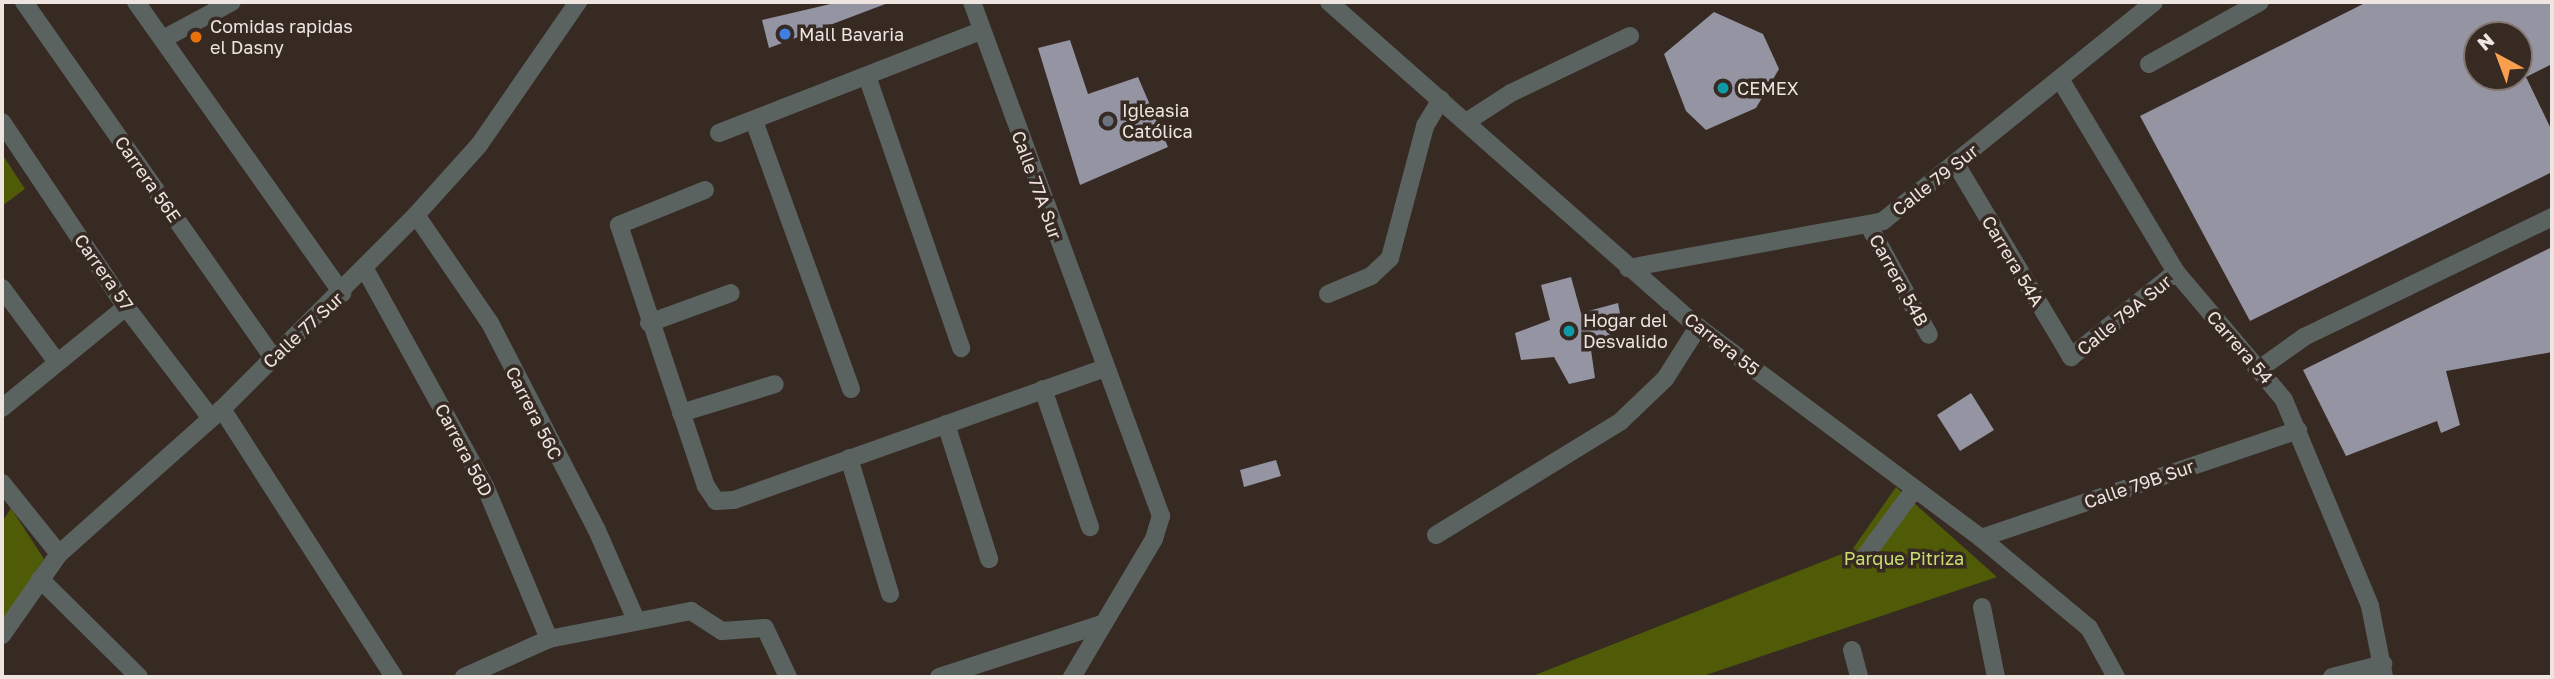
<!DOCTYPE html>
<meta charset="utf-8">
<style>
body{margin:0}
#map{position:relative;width:2554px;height:679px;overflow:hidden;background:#362a23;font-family:"Golos Text",sans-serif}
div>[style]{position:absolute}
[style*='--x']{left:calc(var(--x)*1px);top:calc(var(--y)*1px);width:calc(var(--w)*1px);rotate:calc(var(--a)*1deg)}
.green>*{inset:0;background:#505b07}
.building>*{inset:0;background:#9494a3}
.minor>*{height:18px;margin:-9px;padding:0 9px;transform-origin:9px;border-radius:9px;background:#5b6361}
.dots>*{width:19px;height:19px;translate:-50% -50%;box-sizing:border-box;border:4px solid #362a23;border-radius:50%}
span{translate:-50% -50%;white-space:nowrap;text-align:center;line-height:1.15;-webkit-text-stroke:7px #362a23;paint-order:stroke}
.poi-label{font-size:18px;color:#eee5e0}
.left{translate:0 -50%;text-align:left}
.street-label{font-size:18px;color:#eee5e0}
.park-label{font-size:18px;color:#cbdd73}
.frame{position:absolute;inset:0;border:4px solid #eee5e0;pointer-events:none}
.north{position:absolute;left:2463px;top:21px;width:70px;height:70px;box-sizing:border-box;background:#362a23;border:2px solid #80756f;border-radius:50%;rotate:319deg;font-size:19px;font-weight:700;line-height:28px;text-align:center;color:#eee5e0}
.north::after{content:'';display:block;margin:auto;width:24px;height:32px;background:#fa9f4e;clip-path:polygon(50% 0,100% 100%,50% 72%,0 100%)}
</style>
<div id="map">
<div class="green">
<i style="clip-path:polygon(2px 154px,25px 189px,2px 206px)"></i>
<i style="clip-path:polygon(1896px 487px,1997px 577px,1700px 677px,1530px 677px,1852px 550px)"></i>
<i style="clip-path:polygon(11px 508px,44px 559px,2px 629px,2px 522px)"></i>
</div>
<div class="building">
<i style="clip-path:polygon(839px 2px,888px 3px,769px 48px,762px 20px)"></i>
<i style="clip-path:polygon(evenodd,2367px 2px,2552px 2px,2552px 64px,2526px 77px,2552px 131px,2552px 172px,2250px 321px,2140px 116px,2367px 2px,2477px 35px,2519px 35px,2519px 77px,2477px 77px,2477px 35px)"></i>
<i style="clip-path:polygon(1714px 12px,1763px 34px,1779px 69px,1756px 108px,1706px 130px,1686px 111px,1664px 54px)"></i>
<i style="clip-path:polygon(1070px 40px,1088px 94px,1138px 77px,1168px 147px,1080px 185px,1038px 48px)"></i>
<i style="clip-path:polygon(2552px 247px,2552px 352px,2446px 371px,2460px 425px,2441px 433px,2437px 421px,2346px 456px,2303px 370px)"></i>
<i style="clip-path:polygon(1571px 277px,1581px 313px,1618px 303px,1623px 329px,1590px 343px,1595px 378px,1569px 384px,1554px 357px,1521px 360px,1515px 333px,1550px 320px,1541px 285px)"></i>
<i style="clip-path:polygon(1971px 393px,1994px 430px,1960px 451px,1937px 415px)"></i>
<i style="clip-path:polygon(1276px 460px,1281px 476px,1244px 487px,1240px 470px)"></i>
</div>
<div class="minor">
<i style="--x:24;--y:2;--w:434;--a:55"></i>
<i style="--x:136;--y:2;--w:357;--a:54.7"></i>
<i style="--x:972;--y:2;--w:548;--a:69.81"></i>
<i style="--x:1161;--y:516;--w:24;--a:107"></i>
<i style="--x:1154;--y:539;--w:161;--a:120.7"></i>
<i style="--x:1329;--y:2;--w:492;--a:41.4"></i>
<i style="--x:1698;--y:327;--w:353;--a:36.7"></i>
<i style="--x:1981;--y:538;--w:141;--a:39.8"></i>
<i style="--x:2089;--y:628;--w:56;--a:61.1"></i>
<i style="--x:163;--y:39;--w:78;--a:-28.2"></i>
<i style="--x:2149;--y:64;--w:127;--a:-29.2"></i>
<i style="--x:867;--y:76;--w:288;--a:70.9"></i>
<i style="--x:2060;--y:79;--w:225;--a:59"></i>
<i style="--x:2176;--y:272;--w:167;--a:49.8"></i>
<i style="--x:2284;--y:400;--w:223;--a:67.3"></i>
<i style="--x:2370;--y:606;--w:72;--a:78.8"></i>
<i style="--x:754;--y:121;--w:285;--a:70.1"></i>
<i style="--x:2;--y:122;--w:223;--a:56.2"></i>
<i style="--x:126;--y:307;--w:140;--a:52.6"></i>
<i style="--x:1466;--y:122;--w:54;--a:-32.8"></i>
<i style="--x:1511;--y:93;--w:132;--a:-25.6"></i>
<i style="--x:719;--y:133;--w:281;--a:-21.3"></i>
<i style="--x:1956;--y:164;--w:225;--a:59.2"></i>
<i style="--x:2071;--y:357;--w:135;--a:-39"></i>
<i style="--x:705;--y:190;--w:93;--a:157.9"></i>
<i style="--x:619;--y:225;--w:275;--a:71.6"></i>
<i style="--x:706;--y:486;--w:18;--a:56"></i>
<i style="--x:716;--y:501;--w:18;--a:-3"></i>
<i style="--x:734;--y:500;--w:393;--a:-19.6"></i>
<i style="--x:416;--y:215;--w:131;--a:55.6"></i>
<i style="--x:490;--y:323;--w:231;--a:62.7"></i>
<i style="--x:596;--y:528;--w:100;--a:66.5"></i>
<i style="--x:1869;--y:226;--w:124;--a:61.2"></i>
<i style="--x:1628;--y:268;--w:259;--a:-10.4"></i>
<i style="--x:1883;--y:221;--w:348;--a:-38.9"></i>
<i style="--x:365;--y:269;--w:248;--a:61.1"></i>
<i style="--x:485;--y:486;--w:166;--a:67.3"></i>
<i style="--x:2;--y:288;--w:92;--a:53.4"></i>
<i style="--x:1328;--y:294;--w:47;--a:-22.7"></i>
<i style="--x:1371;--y:276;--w:26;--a:-43"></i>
<i style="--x:1390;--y:258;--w:137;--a:-75.1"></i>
<i style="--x:1425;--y:126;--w:31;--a:-59"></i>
<i style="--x:649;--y:323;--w:87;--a:-20.1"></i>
<i style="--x:2262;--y:367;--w:52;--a:-35.5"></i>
<i style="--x:2304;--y:337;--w:276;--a:-25.8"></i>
<i style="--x:1043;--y:389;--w:146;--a:71.2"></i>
<i style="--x:2;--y:408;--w:160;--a:-39.2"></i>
<i style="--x:222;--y:409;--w:318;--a:57.3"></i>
<i style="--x:681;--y:413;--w:98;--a:-17.1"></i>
<i style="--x:946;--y:424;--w:142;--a:72.3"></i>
<i style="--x:849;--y:458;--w:142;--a:73.2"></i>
<i style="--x:2;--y:483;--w:91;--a:51.2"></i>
<i style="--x:1436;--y:535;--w:217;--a:-31.6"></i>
<i style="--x:1621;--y:421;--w:61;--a:-43.7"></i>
<i style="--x:1665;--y:379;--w:62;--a:-57.6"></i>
<i style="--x:1981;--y:538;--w:335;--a:-18.8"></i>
<i style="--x:1862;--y:560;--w:87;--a:-53.4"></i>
<i style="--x:40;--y:579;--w:139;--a:44.7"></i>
<i style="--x:1982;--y:607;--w:71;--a:78.7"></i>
<i style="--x:2;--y:635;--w:99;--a:-54.9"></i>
<i style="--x:59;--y:554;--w:218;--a:-41.7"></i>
<i style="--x:222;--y:409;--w:274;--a:-45"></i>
<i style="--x:416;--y:215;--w:94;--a:-48"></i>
<i style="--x:479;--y:145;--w:174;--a:-55.3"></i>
<i style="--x:1852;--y:650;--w:28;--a:75"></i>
<i style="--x:464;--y:677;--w:93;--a:-24.1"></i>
<i style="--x:549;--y:639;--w:145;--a:-11.2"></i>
<i style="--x:691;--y:611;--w:37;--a:33"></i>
<i style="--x:722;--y:631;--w:43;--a:-4"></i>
<i style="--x:765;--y:628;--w:54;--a:64.9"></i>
<i style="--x:939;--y:677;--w:171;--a:-18"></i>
<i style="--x:2332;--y:677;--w:53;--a:-14.3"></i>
</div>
<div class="dots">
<i style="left:785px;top:34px;background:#3f7fe0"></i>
<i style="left:196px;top:37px;background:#e8710a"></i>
<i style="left:1723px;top:88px;background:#0f9aa8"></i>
<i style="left:1108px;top:121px;background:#6b7280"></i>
<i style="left:1569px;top:331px;background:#0f9aa8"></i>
</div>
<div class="poi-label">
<span class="left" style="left:210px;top:37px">Comidas rapidas<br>el Dasny</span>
<span class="left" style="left:799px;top:34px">Mall Bavaria</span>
<span class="left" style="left:1737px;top:88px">CEMEX</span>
<span class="left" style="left:1122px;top:121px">Igleasia<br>Católica</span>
<span class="left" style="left:1583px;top:331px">Hogar del<br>Desvalido</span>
</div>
<div class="street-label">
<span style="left:148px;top:179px;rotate:55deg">Carrera 56E</span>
<span style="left:1935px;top:180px;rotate:-38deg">Calle 79 Sur</span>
<span style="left:1037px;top:185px;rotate:70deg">Calle 77A Sur</span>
<span style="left:2013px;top:261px;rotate:59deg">Carrera 54A</span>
<span style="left:104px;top:272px;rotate:55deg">Carrera 57</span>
<span style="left:1899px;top:280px;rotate:61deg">Carrera 54B</span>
<span style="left:2124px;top:315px;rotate:-39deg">Calle 79A Sur</span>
<span style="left:303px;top:330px;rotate:-43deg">Calle 77 Sur</span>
<span style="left:1722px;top:344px;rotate:38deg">Carrera 55</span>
<span style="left:2240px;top:347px;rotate:49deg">Carrera 54</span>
<span style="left:534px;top:413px;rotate:63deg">Carrera 56C</span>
<span style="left:464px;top:450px;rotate:62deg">Carrera 56D</span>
<span style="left:2139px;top:484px;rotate:-19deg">Calle 79B Sur</span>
</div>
<div class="park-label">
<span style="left:1904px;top:558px">Parque Pitriza</span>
</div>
<div class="frame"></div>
<div class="north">N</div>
</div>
